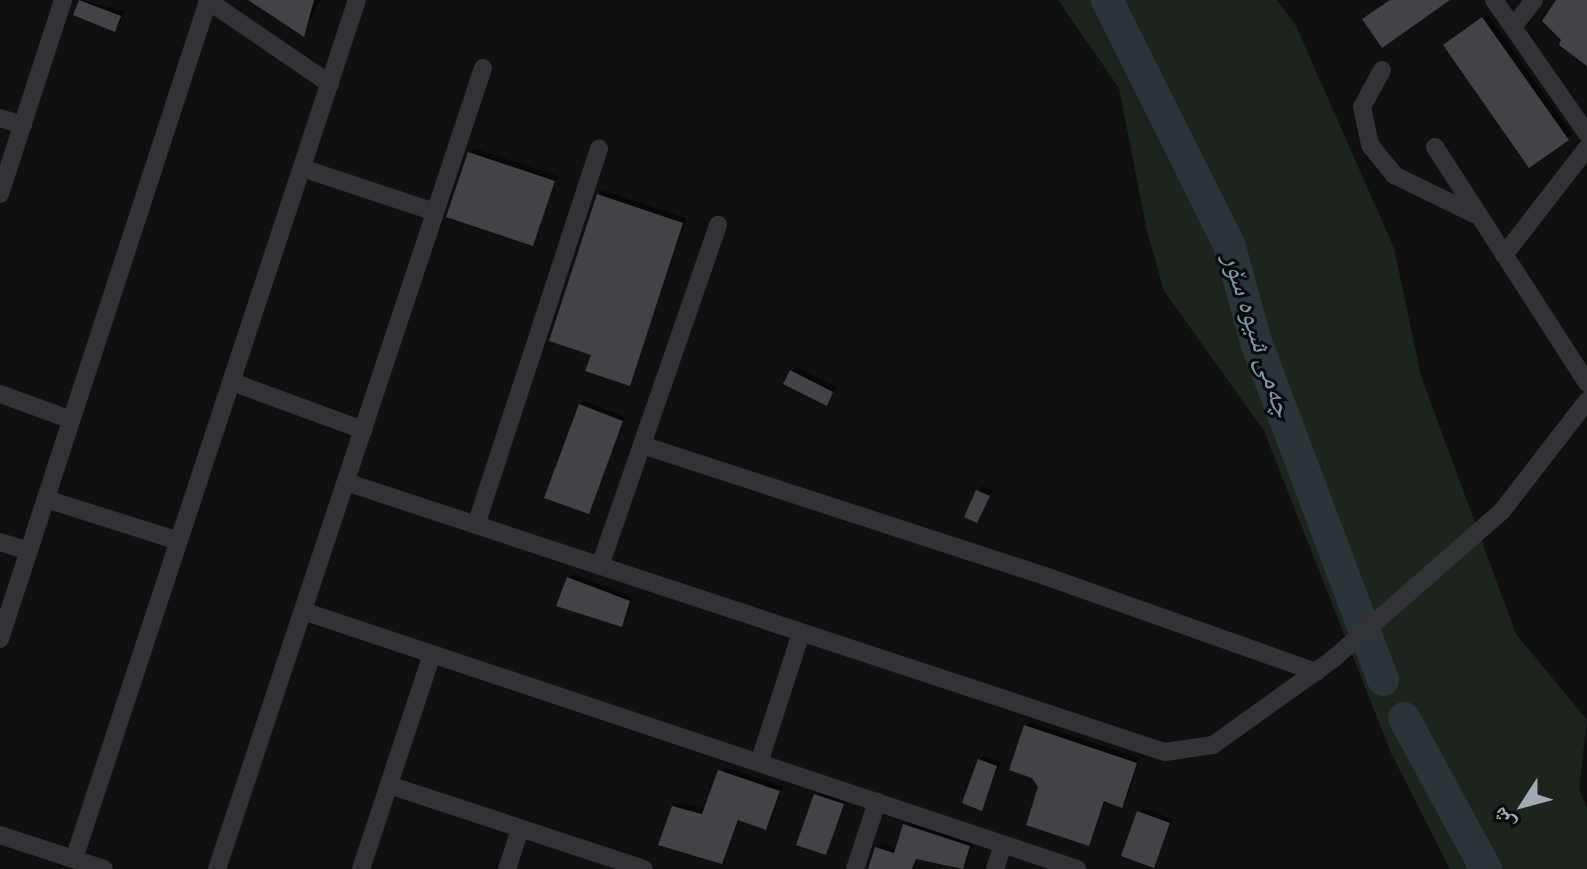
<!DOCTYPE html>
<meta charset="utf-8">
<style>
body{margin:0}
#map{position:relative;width:1587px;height:869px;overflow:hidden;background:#101011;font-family:"Roboto Condensed","Noto Naskh Arabic",sans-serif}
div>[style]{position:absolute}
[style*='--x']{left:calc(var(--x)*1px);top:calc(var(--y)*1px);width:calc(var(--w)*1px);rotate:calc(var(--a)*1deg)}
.green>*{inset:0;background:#1d241d}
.shadow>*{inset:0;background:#0007}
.river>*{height:32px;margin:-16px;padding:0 16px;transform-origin:16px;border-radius:16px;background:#2b3439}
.building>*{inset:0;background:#424347}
.minor>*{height:18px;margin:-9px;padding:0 9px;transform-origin:9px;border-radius:9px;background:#323336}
span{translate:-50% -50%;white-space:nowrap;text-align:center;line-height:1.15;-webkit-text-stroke:6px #0b0b0c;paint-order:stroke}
.water-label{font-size:28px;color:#7c99a9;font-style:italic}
.north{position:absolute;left:1483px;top:765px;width:80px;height:80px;-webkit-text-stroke:6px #0b0b0c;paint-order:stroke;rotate:234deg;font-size:22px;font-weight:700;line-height:32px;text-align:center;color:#a3a9b1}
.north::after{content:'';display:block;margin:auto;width:28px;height:36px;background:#a3a9b1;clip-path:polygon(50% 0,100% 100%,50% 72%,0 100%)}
</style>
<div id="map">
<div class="green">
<i style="clip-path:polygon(1058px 0,1277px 0,1296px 26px,1394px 248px,1421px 376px,1516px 634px,1587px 720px,1579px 789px,1587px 808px,1587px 869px,1450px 869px,1391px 753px,1264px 431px,1164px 291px,1147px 231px,1119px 88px)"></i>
</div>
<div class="shadow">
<i style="clip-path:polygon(81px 0,124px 11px,119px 25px,114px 30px,75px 14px)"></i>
<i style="clip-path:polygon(267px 0,320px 0,303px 34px)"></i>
<i style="clip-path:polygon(1488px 14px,1572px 134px,1568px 138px,1450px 41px)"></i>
<i style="clip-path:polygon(474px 148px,558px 176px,533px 244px,470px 153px)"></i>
<i style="clip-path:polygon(603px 190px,686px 218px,629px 384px,593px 354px,599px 195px)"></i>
<i style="clip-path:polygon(796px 367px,837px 387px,826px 403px,792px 371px)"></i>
<i style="clip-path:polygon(585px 401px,625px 417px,589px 511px,580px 405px)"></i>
<i style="clip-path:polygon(982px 486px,993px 491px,977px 521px,978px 491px)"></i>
<i style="clip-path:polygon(573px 574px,633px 597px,626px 620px,622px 625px,569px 579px)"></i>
<i style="clip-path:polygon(1030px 722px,1140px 758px,1126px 801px,1122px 805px,1106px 800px,1089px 844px,1040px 787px,1026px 726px)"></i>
<i style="clip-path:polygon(984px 756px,1001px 762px,981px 808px,980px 760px)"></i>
<i style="clip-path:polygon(724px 767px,783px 786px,770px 823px,765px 828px,740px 819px,722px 861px,674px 807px,678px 802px,706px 809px)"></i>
<i style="clip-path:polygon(820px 790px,847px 799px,825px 853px,816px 795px)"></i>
<i style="clip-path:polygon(1143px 808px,1173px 819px,1154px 866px,1138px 812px)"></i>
<i style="clip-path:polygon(909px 820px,973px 841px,966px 865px,959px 869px,918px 857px,914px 869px,868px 869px,881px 843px,898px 849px)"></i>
</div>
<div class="river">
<i style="--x:1107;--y:0;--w:276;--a:63.5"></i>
<i style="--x:1230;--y:247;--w:98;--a:74.7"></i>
<i style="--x:1256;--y:342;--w:361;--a:69.4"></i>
<i style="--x:1404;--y:718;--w:172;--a:61.5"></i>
</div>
<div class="building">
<i style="clip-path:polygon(79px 0,121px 16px,115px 32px,73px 15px)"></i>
<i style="clip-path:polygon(248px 0,314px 0,304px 37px,271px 15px)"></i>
<i style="clip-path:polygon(1390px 0,1450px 0,1382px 48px,1362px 19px)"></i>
<i style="clip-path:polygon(1556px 0,1587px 0,1587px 66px,1559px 45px,1561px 40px,1542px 21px)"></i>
<i style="clip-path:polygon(1482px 17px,1569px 140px,1529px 168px,1443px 45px)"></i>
<i style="clip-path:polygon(468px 152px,555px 181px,533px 246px,446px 217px)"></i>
<i style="clip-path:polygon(597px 194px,683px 223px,630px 386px,585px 371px,591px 355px,549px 341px)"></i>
<i style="clip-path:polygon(790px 370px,833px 392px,827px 406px,783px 384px)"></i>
<i style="clip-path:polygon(579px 404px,623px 421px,589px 514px,544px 498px)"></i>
<i style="clip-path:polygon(976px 490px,990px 496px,977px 523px,964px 517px)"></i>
<i style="clip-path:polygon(567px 577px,630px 601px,622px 627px,556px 606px)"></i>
<i style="clip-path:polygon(1024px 725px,1137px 763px,1122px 808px,1104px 801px,1089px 846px,1026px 825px,1038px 787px,1032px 778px,1009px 770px)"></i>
<i style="clip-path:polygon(978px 759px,997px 766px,982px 811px,962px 803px)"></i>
<i style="clip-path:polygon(718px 770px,780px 791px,766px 830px,738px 820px,722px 864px,658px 845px,672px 806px,702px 814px)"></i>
<i style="clip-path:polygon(814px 794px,844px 804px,826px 855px,796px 845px)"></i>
<i style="clip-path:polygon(1137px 811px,1170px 823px,1154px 868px,1121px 856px)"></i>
<i style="clip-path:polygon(903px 824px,970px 846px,963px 869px,916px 859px,912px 869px,868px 869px,875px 847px,894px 853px)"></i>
</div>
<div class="minor">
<i style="--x:207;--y:0;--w:149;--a:34.3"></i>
<i style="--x:1494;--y:0;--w:163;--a:55.2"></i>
<i style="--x:1513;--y:27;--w:34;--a:-52"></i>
<i style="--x:1382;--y:70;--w:42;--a:118.4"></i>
<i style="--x:1362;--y:107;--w:39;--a:78"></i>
<i style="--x:1370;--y:145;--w:38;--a:51"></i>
<i style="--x:1394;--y:175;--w:89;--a:26"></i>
<i style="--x:0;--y:118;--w:24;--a:17"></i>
<i style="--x:1435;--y:147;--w:281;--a:57.2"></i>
<i style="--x:302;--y:168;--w:140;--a:18.3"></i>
<i style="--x:0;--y:194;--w:204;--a:-72"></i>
<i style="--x:1504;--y:255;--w:135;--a:-52.2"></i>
<i style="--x:232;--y:382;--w:140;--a:20.1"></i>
<i style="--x:0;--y:394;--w:73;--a:19.9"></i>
<i style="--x:642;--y:445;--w:424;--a:18"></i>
<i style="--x:1045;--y:576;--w:288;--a:19.5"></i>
<i style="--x:346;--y:482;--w:862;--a:18.25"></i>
<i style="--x:1165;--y:752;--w:49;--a:-8.3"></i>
<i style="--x:1213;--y:745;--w:148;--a:-35.6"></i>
<i style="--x:1333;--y:659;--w:225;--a:-41.2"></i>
<i style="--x:1502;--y:511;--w:139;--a:-52.3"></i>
<i style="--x:46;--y:499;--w:139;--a:17.5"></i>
<i style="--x:476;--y:525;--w:396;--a:-71.9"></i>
<i style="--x:0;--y:542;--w:30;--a:17"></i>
<i style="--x:600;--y:566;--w:361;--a:-70.9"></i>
<i style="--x:303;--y:611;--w:816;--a:18.43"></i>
<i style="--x:0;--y:639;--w:671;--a:-71.94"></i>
<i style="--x:759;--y:763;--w:137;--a:-72.1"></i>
<i style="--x:389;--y:785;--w:268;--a:18.2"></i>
<i style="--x:0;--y:835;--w:109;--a:18.1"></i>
<i style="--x:74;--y:859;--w:904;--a:-71.77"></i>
<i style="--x:217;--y:869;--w:844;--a:-71.63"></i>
<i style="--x:361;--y:869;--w:226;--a:-71.7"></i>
<i style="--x:507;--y:869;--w:42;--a:-72"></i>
<i style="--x:855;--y:869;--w:71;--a:-71.8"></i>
<i style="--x:995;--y:869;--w:26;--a:-72"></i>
</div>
<div class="water-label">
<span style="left:1258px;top:335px;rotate:72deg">چەمی شیوە سۆر</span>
</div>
<div class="north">ش</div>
</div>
